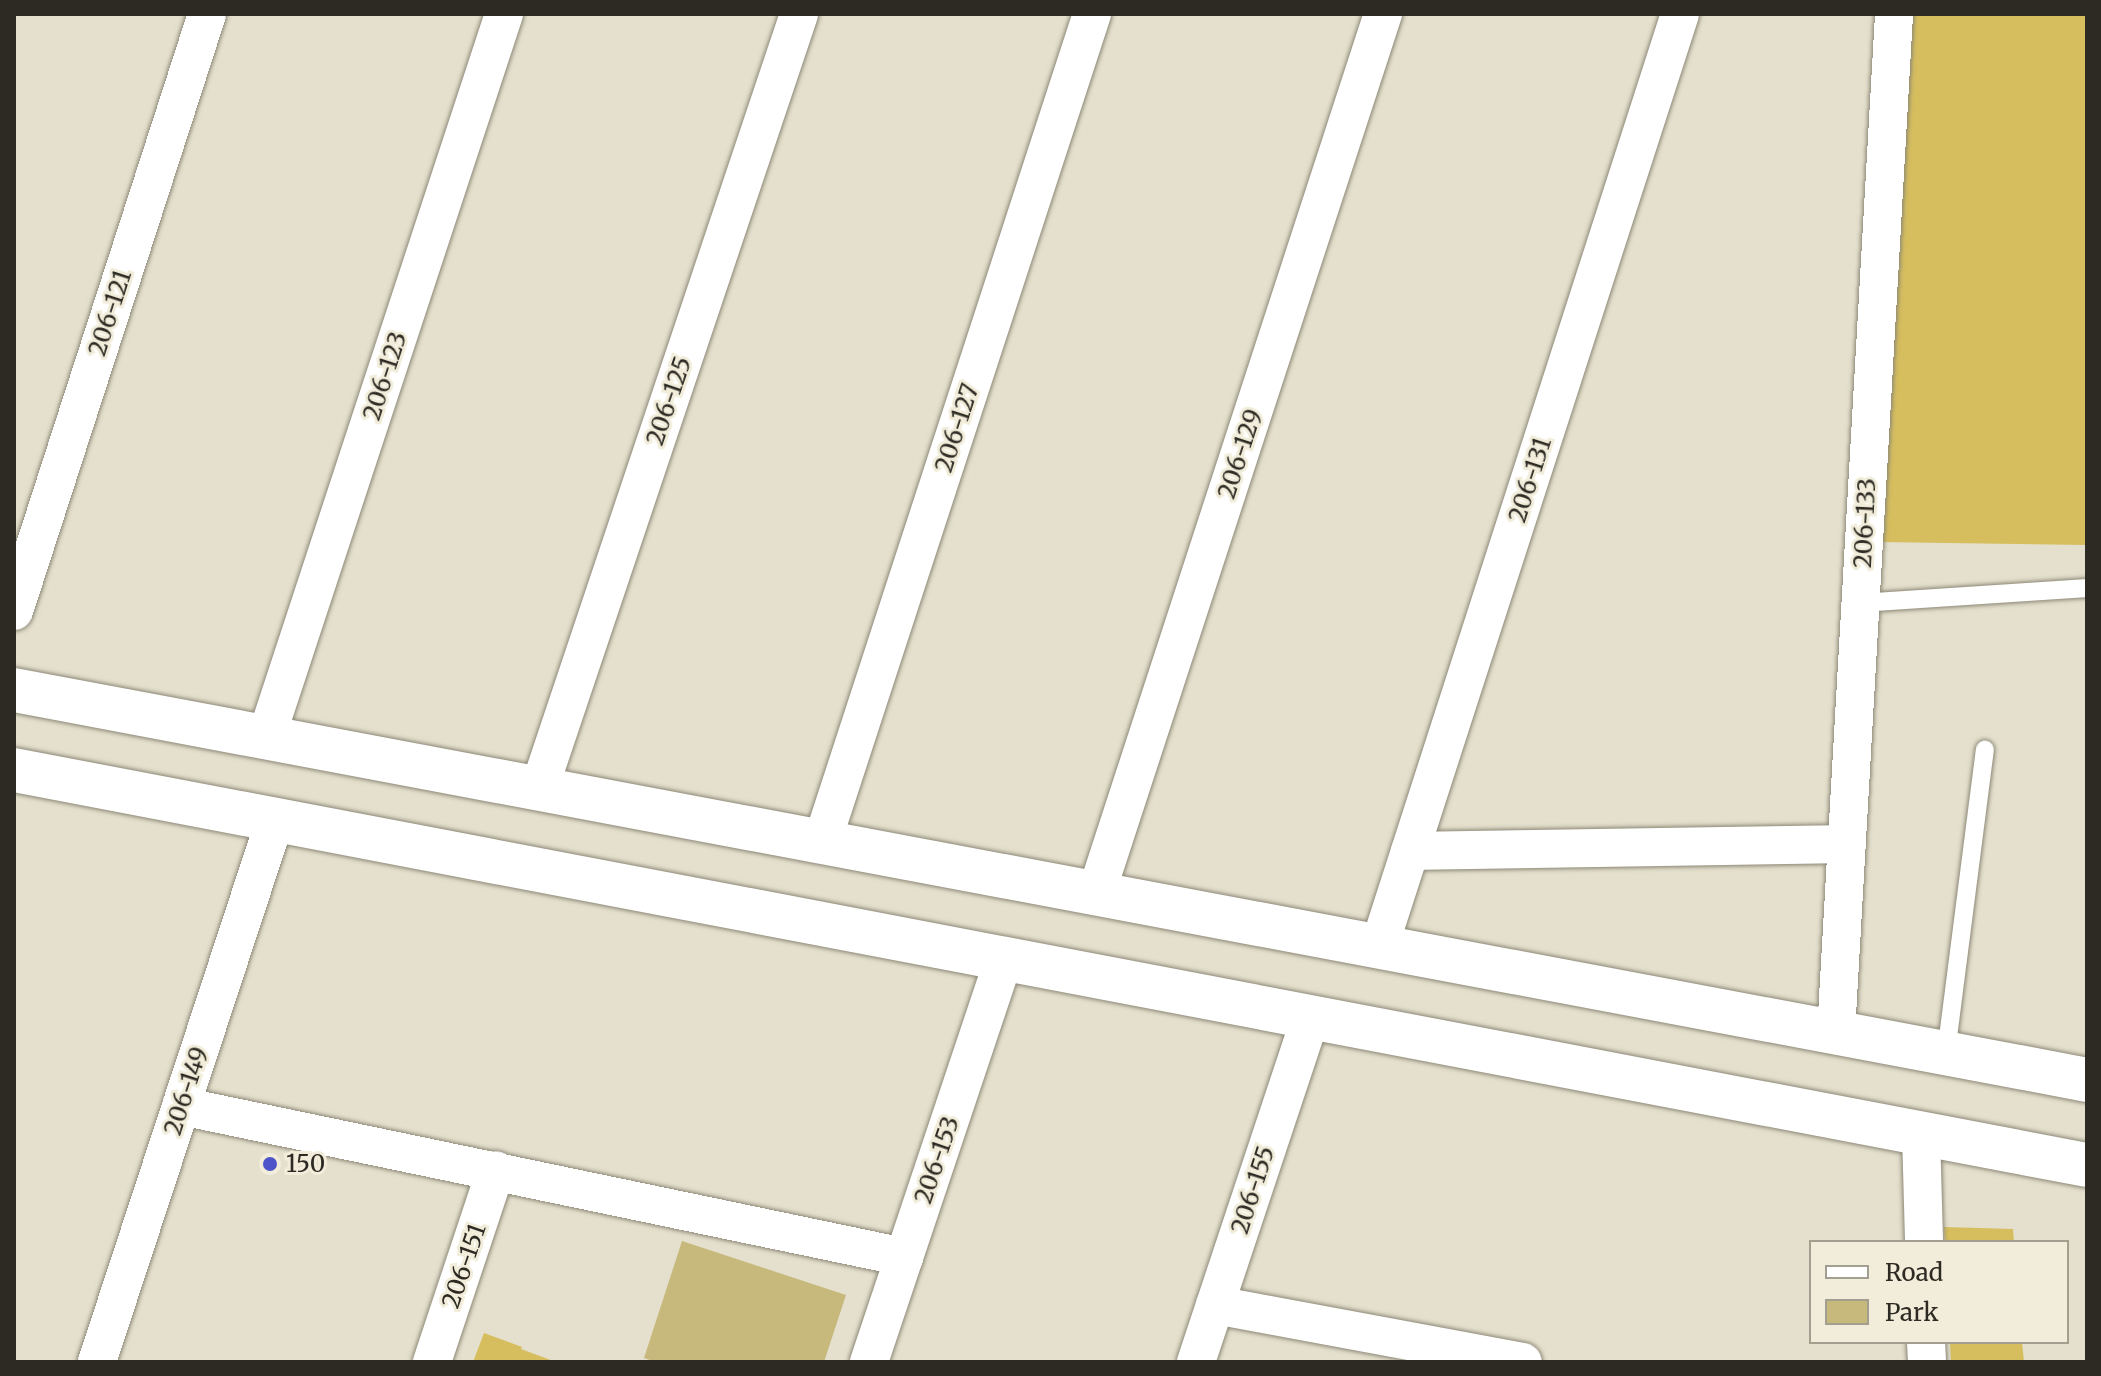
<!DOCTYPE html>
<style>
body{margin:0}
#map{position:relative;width:2101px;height:1376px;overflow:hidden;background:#e4e0cd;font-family:Merriweather,serif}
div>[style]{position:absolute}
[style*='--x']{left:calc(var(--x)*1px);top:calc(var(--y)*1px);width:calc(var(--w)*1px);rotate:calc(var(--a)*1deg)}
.green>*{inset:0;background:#c7b87c}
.building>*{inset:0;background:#d6be5f}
.roads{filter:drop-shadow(0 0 2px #8d8877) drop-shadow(0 0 2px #8d8877)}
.lane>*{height:18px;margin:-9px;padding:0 9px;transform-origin:9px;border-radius:9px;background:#fff}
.street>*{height:38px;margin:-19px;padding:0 19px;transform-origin:19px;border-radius:19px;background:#fff}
.secondary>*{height:44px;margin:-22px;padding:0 22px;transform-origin:22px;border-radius:22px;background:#fff}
.dots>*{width:22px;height:22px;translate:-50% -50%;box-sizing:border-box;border:4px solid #f1edda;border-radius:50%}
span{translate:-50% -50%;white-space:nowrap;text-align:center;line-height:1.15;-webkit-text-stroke:6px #f1edda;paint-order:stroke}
.street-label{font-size:24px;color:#2c2a23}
.poi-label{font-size:24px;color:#2c2a23}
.left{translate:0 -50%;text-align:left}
.frame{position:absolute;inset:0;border:16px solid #2c2a23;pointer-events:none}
.legend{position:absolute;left:1809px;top:1240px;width:260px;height:104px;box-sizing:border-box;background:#f1edda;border:2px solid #a29f91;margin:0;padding:10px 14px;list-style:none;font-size:24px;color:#2c2a23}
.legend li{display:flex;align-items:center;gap:16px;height:40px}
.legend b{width:40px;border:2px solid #a29f91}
</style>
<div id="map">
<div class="green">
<i style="clip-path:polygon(682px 1241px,846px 1295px,824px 1362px,656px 1362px,644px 1358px)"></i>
</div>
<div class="building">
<i style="clip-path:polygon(1913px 14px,2087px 14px,2087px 545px,1879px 542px)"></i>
<i style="clip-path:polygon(1944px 1227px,2013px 1229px,2014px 1242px,1945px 1242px)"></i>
<i style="clip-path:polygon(484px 1333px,522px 1347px,521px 1349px,556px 1362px,473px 1362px)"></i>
<i style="clip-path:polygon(1950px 1342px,2022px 1342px,2024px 1362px,1951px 1362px)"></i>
</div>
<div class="roads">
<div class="lane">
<i style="--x:1861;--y:603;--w:226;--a:-3.8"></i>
<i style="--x:1946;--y:1053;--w:306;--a:-82.7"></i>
</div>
<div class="street">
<i style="--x:14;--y:611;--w:627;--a:-72.08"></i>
<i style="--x:266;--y:738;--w:762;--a:-71.8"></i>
<i style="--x:539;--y:789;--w:817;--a:-71.45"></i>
<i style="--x:822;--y:842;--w:871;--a:-71.94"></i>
<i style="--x:1410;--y:851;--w:437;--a:-0.9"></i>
<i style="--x:1096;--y:894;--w:926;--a:-71.94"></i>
<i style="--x:1379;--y:947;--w:980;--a:-72.12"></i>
<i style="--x:1836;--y:1033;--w:1021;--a:-86.74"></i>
<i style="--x:181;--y:1106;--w:739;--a:11.8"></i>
<i style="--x:1921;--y:1133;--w:109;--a:88.4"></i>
<i style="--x:1215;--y:1305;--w:313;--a:10.5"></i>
<i style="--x:1926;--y:1342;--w:20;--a:87"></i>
<i style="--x:97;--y:1362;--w:570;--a:-71.82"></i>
<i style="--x:432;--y:1362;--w:202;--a:-71.6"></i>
<i style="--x:869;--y:1362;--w:425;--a:-71.5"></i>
<i style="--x:1196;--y:1362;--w:364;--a:-71.6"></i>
</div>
<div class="secondary">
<i style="--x:14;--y:690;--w:2109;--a:10.65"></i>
<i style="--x:14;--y:770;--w:2110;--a:10.79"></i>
</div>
</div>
<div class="dots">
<i style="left:270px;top:1164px;background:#4d53c9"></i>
</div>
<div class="street-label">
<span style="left:110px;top:313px;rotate:-72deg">206-121</span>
<span style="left:385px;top:376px;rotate:-72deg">206-123</span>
<span style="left:669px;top:401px;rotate:-71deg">206-125</span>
<span style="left:957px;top:428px;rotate:-72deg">206-127</span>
<span style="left:1240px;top:454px;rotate:-72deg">206-129</span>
<span style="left:1530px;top:480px;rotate:-72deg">206-131</span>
<span style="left:1865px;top:523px;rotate:-87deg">206-133</span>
<span style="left:186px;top:1091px;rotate:-72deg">206-149</span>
<span style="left:937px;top:1160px;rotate:-71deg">206-153</span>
<span style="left:1253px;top:1190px;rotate:-72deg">206-155</span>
<span style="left:464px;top:1266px;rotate:-71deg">206-151</span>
</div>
<div class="poi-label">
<span class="left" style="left:286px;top:1164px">150</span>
</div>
<div class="frame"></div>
<ul class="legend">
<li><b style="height:10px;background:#fff"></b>Road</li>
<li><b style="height:22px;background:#c7b87c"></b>Park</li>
</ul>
</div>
